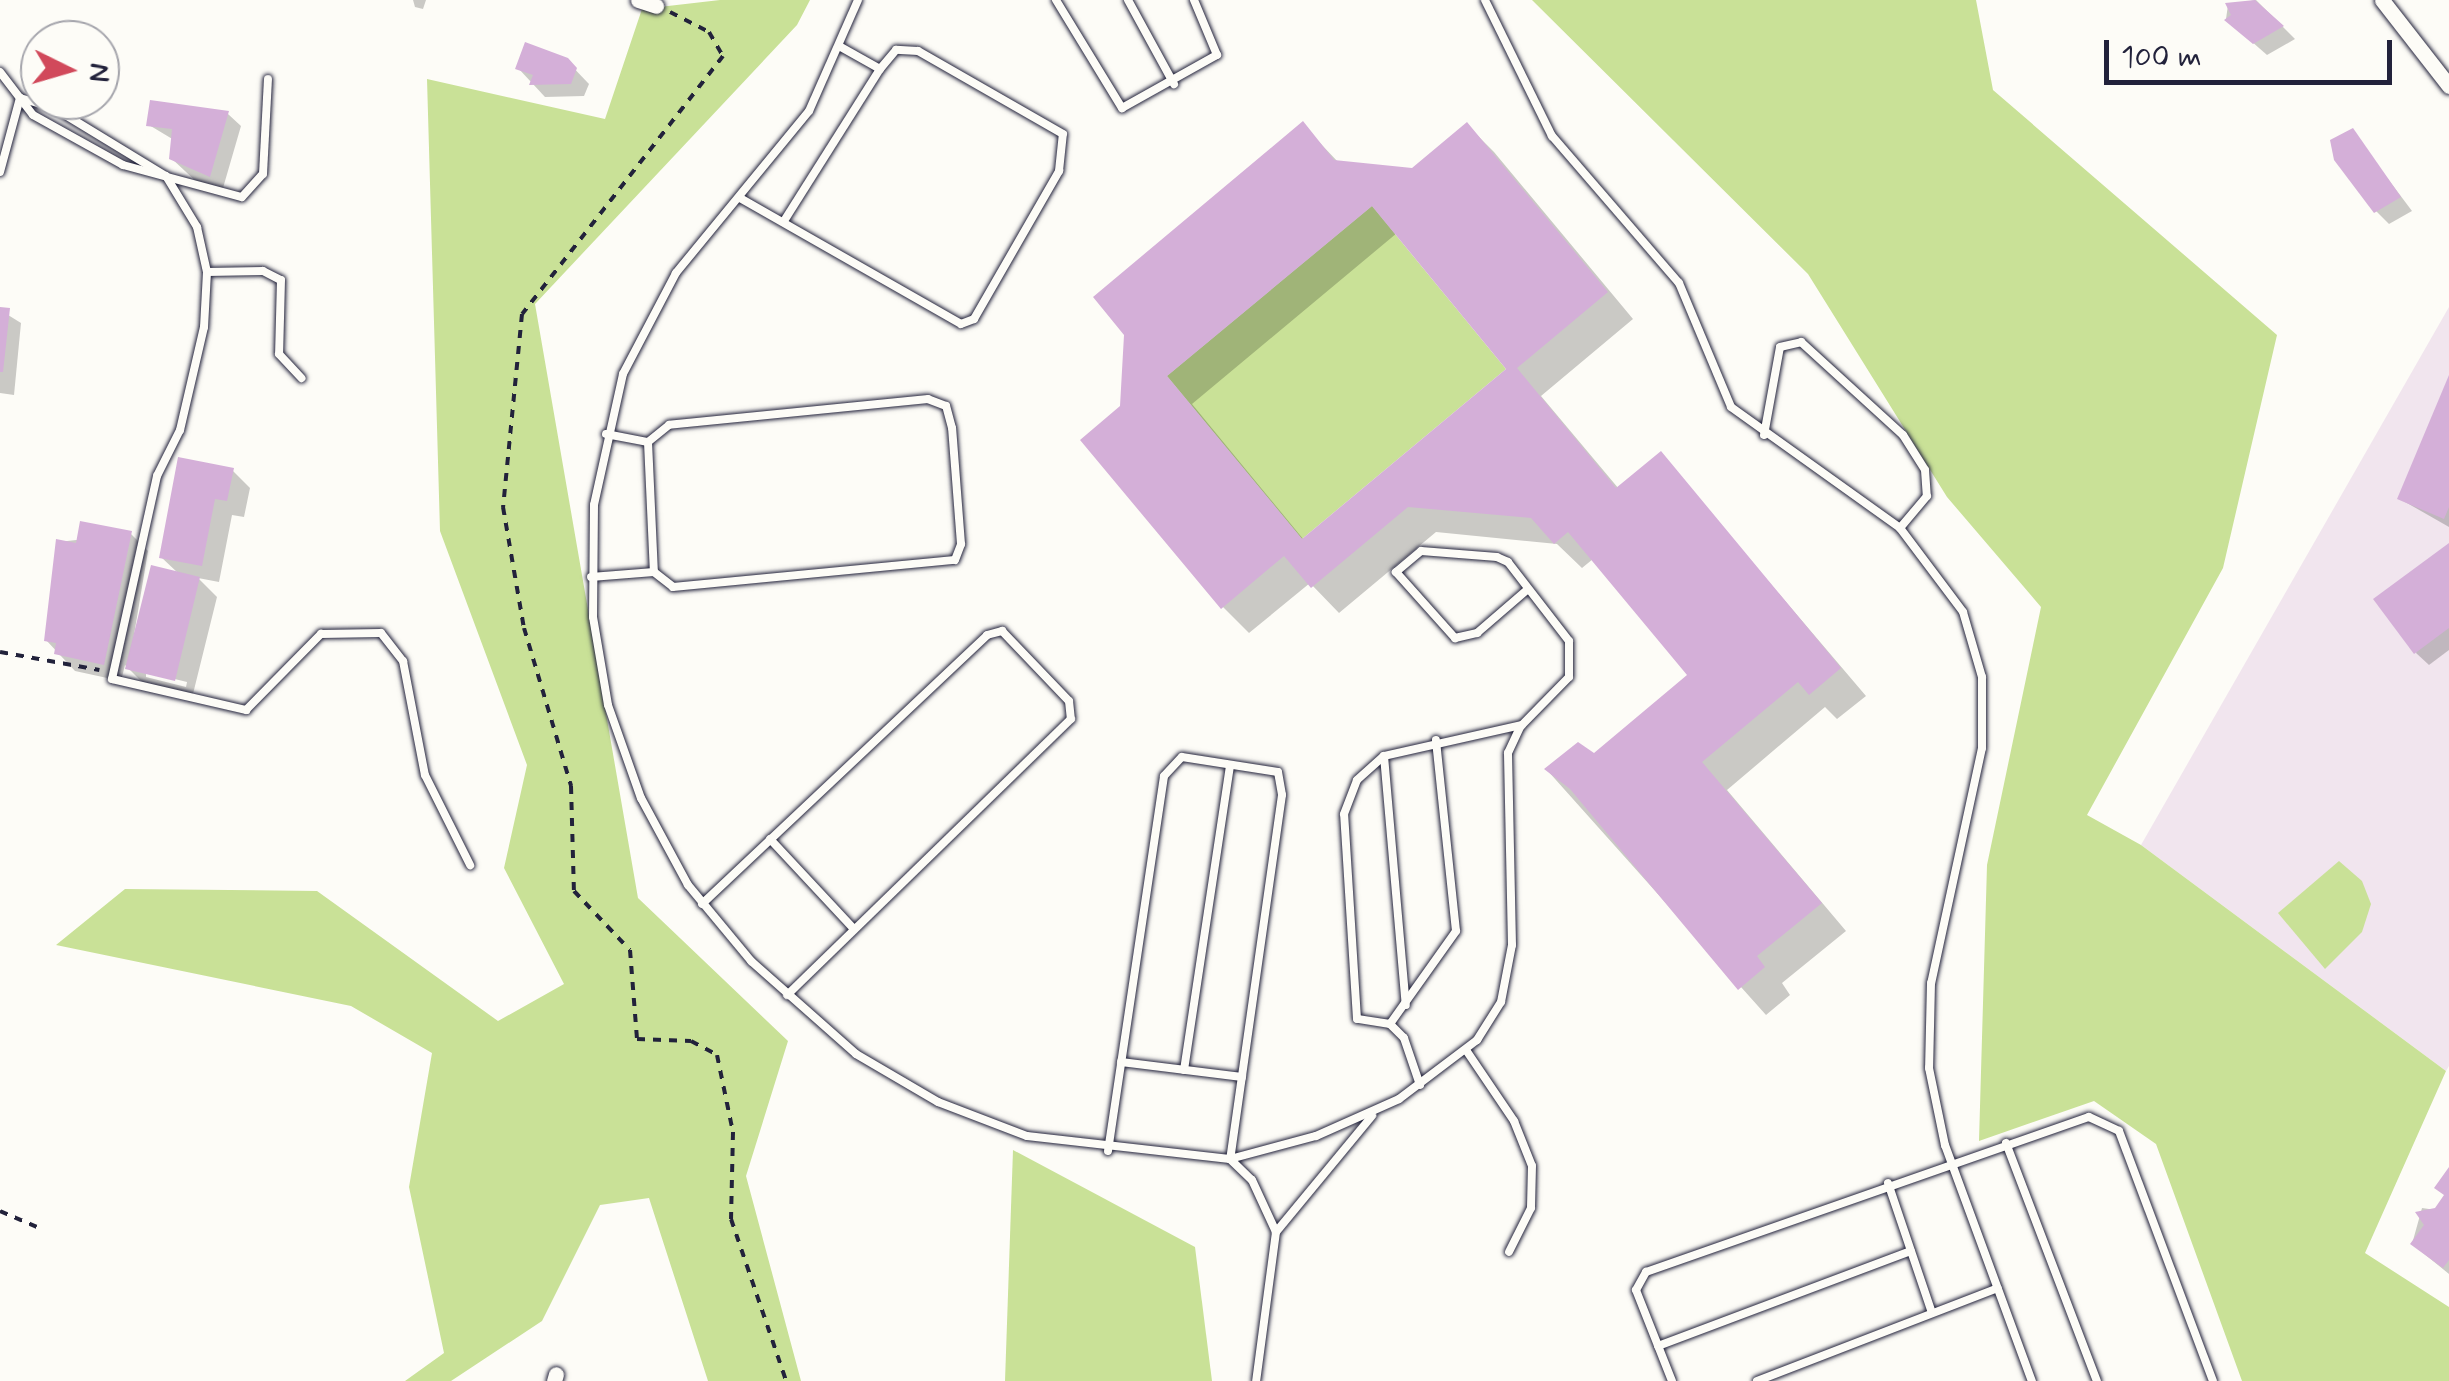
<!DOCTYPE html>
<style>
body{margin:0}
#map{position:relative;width:2449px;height:1381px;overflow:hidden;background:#fdfcf7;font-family:Mynerve,sans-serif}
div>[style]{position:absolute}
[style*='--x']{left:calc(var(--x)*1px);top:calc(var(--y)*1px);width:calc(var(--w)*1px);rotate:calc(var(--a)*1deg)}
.built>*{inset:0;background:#f1e5ee}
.green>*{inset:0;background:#c9e197}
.shadow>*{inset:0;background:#0003}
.building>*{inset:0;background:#d4afd8}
.path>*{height:4px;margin-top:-2px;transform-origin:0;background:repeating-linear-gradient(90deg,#22223b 0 8px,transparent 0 16px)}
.roads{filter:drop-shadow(0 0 2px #22223b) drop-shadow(0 0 2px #22223b)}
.service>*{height:8px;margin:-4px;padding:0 4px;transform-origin:4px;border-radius:4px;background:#fdfcf7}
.minor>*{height:15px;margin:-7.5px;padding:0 7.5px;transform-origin:7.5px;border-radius:7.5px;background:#fdfcf7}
span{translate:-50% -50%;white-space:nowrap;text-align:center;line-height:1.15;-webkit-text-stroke:8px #fdfcf7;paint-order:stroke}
.north{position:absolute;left:20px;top:20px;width:100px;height:100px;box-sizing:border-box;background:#fdfcf7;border:2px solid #a5a5ac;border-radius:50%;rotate:95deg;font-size:28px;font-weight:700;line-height:40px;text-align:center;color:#22223b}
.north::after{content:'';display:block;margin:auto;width:35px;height:45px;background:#d1495b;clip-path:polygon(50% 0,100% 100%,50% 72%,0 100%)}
.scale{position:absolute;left:2104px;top:40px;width:288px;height:45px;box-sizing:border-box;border:5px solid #22223b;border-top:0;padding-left:12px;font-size:30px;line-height:35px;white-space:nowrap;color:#22223b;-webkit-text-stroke:8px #fdfcf7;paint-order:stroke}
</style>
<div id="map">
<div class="built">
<i style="clip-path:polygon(2449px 307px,2449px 1066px,2446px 1071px,2141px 845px)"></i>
</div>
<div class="green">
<i style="clip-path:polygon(720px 0,810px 0,797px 25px,535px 304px,638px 898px,788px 1041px,746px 1176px,801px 1381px,708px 1381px,649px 1198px,600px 1205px,542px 1321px,451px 1381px,405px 1381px,444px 1353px,409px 1187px,432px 1053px,351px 1006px,56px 945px,125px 889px,317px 891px,498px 1021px,564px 984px,504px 868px,527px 765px,440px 531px,427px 79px,605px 119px,642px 9px)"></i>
<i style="clip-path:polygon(1532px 0,1976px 0,1993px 90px,2277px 335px,2223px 568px,2087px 815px,2141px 845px,2446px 1071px,2365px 1253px,2449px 1307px,2449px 1381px,2242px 1381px,2156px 1144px,2094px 1101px,1979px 1141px,1987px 865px,2041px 607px,1947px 497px,1808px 274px)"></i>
<i style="clip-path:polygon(1372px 206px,1506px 369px,1302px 539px,1167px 376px)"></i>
<i style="clip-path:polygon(2339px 861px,2362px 881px,2371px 904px,2362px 932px,2325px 969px,2278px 913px)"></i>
<i style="clip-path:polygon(1013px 1150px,1195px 1247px,1212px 1381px,1005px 1381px)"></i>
</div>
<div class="shadow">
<i style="clip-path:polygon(413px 0,426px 0,423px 9px,415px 7px)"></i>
<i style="clip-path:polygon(2256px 0,2295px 39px,2267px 55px,2226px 19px,2228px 5px)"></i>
<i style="clip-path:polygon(566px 60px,589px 84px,584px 96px,545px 97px,518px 68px)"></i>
<i style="clip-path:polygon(228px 114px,241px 126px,223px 188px,200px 185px,171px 158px,174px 140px,149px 125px)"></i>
<i style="clip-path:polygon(evenodd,1302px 124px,1339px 163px,1413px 171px,1467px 125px,1494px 152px,1633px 319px,1541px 396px,1619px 489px,1660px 454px,1866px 696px,1837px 719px,1825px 707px,1727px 790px,1846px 931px,1782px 983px,1790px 995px,1766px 1015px,1547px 770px,1594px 756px,1690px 675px,1593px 559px,1582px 568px,1557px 544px,1436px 532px,1339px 613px,1310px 583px,1249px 633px,1223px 607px,1123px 407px,1302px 124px,1397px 233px,1510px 369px,1304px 540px,1192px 404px,1397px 233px)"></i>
<i style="clip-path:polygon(2352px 131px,2412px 211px,2389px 224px,2376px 211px)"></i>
<i style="clip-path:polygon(0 310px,21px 323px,14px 395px,0 393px)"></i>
<i style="clip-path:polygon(2449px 382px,2449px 527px,2400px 499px)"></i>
<i style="clip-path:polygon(evenodd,232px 470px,250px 488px,244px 517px,232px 515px,219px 582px,198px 578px,217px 597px,192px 698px,146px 686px,125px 665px,121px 681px,75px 671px,46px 640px,58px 542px,131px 534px,148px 551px,130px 659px,179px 574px,161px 557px,232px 470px,146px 672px,187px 682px,186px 687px,146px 677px,146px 672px)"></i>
<i style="clip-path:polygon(2449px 546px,2449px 650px,2429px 665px,2416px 653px)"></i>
<i style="clip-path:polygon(2449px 1172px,2449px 1274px,2412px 1244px,2422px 1208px,2436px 1210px,2446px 1196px)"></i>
</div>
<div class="building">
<i style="clip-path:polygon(2255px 0,2284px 26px,2253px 44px,2224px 20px,2231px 15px,2225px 3px)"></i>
<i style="clip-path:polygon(525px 42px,568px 58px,577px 68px,571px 84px,529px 85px,533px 75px,515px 69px)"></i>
<i style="clip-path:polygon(150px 100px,229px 111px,210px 177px,169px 159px,172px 129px,146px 126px)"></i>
<i style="clip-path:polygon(evenodd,1303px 121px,1334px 160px,1412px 168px,1467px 122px,1608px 292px,1517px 368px,1616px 488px,1661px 451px,1841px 668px,1809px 695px,1798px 682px,1702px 762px,1822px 903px,1757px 956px,1765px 967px,1738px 990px,1570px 789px,1544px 769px,1578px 742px,1594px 753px,1687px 675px,1568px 532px,1554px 544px,1531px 518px,1408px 507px,1311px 588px,1284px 556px,1221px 609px,1080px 440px,1120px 406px,1124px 335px,1093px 297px,1303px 121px,1372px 206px,1506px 369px,1302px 539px,1167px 376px,1372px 206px)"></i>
<i style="clip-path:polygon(2353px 128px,2401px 197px,2374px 213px,2334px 160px,2330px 140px)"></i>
<i style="clip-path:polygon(0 307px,10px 308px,3px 372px,0 372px)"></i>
<i style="clip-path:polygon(2449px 375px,2449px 507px,2444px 519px,2397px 499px)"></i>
<i style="clip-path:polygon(178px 457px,234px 468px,227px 501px,215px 499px,202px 566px,159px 558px)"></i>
<i style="clip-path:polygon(80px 521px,132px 531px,104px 665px,54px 654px,56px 643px,44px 641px,56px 539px,76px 543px)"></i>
<i style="clip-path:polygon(2449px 543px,2449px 628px,2414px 654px,2373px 599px)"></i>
<i style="clip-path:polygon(151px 565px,200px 577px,175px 681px,125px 669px)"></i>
<i style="clip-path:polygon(2449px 1167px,2449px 1260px,2443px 1268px,2410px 1244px,2424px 1225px,2415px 1212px,2435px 1208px,2444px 1195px,2434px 1188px)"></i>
</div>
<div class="path">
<i style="--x:670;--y:12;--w:44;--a:27.1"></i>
<i style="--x:709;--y:32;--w:28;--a:60"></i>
<i style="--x:723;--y:56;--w:327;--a:127.9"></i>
<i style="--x:522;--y:314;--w:194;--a:95.6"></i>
<i style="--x:503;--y:507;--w:123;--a:80.2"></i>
<i style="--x:524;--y:628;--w:165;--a:73.4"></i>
<i style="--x:571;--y:786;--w:105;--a:88.4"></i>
<i style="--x:574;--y:891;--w:81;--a:46.5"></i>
<i style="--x:630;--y:950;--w:89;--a:85.5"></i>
<i style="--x:637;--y:1039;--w:54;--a:2.1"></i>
<i style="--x:691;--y:1041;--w:30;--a:28"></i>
<i style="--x:717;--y:1055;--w:79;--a:78.3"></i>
<i style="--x:733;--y:1132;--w:87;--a:91.3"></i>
<i style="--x:731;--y:1219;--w:171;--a:71.2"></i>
<i style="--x:0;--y:652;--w:101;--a:10.3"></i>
<i style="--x:0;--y:1211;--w:40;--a:23.4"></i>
</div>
<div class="roads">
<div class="service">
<i style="--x:858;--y:0;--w:121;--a:113.8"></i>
<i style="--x:809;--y:111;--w:210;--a:129.4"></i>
<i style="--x:676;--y:273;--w:114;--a:117.7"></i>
<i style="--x:623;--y:374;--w:134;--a:102.5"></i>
<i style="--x:594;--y:505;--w:112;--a:90.5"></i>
<i style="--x:593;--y:617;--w:89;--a:80.3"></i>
<i style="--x:608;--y:705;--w:99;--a:70.5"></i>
<i style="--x:641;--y:798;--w:99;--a:61.6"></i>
<i style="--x:688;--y:885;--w:99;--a:50.3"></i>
<i style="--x:751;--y:961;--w:140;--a:41.5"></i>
<i style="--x:856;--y:1054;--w:95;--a:30.3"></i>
<i style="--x:938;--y:1102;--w:95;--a:20.9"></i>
<i style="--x:1027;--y:1136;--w:204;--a:6.5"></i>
<i style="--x:1230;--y:1159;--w:30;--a:44"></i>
<i style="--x:1252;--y:1180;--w:57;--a:65.2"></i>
<i style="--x:1276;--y:1232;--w:150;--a:97.6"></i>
<i style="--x:1056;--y:0;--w:127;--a:58.6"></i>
<i style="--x:1122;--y:108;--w:109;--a:-29.2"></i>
<i style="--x:1217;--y:55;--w:60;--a:-112.7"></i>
<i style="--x:1128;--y:0;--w:96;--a:61.3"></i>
<i style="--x:1485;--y:0;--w:152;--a:63.8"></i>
<i style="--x:1552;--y:136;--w:194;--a:49.2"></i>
<i style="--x:1679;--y:283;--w:134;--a:67.2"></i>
<i style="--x:1731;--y:407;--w:208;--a:35.6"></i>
<i style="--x:1900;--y:528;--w:105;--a:53.1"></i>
<i style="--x:1963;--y:612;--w:68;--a:73.7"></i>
<i style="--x:1982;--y:677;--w:71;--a:90"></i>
<i style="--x:1982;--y:748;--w:240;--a:102.2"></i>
<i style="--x:1931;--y:983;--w:85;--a:91.3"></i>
<i style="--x:1929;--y:1068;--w:79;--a:78.3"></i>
<i style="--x:1945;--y:1145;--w:252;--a:69.8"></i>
<i style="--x:0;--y:72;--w:54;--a:52.5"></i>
<i style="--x:33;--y:115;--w:103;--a:29.1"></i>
<i style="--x:123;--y:165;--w:123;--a:15.1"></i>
<i style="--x:242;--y:197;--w:31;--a:-48"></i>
<i style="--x:263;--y:174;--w:95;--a:-87"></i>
<i style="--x:20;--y:98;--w:35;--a:16"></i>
<i style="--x:54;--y:108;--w:131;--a:31.3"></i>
<i style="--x:166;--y:176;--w:60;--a:58.7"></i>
<i style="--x:197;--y:227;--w:46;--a:77.5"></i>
<i style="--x:207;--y:272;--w:55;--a:93.1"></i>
<i style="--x:204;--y:327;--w:106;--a:103.1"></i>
<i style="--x:180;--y:430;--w:51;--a:116.6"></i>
<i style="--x:157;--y:476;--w:208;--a:102.5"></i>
<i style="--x:112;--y:679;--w:138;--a:13"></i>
<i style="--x:246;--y:710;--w:107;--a:-45.4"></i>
<i style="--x:321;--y:634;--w:60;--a:-1"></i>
<i style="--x:381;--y:633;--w:36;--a:52"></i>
<i style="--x:403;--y:661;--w:116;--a:79.1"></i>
<i style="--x:425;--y:775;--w:101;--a:63.4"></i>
<i style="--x:0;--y:172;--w:77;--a:-74.9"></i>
<i style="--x:740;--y:198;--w:254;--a:29.7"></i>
<i style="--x:961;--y:324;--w:14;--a:-21"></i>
<i style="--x:974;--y:319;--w:171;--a:-60.1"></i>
<i style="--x:1059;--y:171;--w:37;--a:-84"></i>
<i style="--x:1063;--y:134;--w:167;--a:-150.2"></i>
<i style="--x:918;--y:51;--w:22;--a:-177"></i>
<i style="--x:896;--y:50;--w:25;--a:130"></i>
<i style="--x:880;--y:69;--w:45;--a:-150.6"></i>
<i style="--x:784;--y:221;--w:180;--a:-57.7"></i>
<i style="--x:207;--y:272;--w:56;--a:-1"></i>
<i style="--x:263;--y:271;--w:20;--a:27"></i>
<i style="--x:281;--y:280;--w:74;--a:91.5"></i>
<i style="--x:279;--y:354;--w:33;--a:47"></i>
<i style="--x:606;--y:434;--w:43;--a:10.8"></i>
<i style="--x:1764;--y:435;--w:89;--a:-79.7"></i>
<i style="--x:1780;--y:347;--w:22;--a:-13"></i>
<i style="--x:1801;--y:342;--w:138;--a:42.4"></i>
<i style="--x:1903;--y:435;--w:41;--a:57.8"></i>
<i style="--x:1925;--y:470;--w:26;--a:86"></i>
<i style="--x:1927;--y:496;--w:42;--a:130.2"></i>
<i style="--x:648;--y:442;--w:130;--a:87.4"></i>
<i style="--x:591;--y:577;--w:63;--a:-4.5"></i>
<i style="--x:654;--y:572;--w:24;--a:38"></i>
<i style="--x:673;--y:587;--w:283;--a:-5.5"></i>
<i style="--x:955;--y:560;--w:17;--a:-69"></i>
<i style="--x:961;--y:544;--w:116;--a:-94.4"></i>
<i style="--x:952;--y:428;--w:23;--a:-105"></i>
<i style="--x:946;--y:406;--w:19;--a:-159"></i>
<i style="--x:928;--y:399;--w:260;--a:174.3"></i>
<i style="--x:669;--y:425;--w:27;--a:141"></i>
<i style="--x:1384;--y:756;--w:250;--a:85"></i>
<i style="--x:770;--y:839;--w:123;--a:47"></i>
<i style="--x:702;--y:904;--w:392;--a:-43.3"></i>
<i style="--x:987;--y:635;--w:16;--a:-15"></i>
<i style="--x:1002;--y:631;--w:97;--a:46.3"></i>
<i style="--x:1069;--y:701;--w:18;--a:84"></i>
<i style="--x:1071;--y:719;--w:396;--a:135.8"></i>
<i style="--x:1390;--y:1024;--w:114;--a:-54.6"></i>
<i style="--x:1456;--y:931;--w:192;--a:-96"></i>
<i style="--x:1466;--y:1050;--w:86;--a:55.9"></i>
<i style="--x:1514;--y:1121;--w:48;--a:68.2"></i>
<i style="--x:1532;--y:1166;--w:42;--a:91.4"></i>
<i style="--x:1531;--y:1208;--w:49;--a:116.6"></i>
<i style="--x:1121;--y:1062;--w:122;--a:7.1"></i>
<i style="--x:1184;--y:1070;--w:308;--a:-81.4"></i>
<i style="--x:1420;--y:1085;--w:50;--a:-108.8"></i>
<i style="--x:1404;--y:1038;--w:20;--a:-135"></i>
<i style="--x:1390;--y:1024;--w:33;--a:-171"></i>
<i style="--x:1357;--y:1019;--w:205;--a:-93.6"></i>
<i style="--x:1344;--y:814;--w:36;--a:-69"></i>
<i style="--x:1357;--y:780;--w:36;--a:-42"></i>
<i style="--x:1384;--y:756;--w:141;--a:-12.7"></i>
<i style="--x:2006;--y:1143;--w:255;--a:69.1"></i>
<i style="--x:1108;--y:1151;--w:379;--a:-81.5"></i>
<i style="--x:1164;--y:776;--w:26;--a:-47"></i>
<i style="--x:1182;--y:757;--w:97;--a:8.9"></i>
<i style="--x:1278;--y:772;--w:23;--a:80"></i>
<i style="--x:1282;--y:795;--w:368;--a:98.1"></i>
<i style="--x:1230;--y:1159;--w:89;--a:-15"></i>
<i style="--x:1316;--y:1136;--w:91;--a:-24"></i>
<i style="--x:1399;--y:1099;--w:98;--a:-37.1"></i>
<i style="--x:1477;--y:1040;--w:45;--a:-57.7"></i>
<i style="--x:1501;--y:1002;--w:58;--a:-79.1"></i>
<i style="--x:1512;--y:945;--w:192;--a:-91.2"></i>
<i style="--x:1508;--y:753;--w:29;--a:-65"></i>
<i style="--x:1520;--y:727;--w:70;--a:-45.6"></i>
<i style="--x:1569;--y:677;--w:36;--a:-90"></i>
<i style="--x:1569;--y:641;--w:100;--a:-127.7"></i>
<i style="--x:1508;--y:562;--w:12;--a:-156"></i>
<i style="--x:1497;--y:557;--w:76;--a:-175.5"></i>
<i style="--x:1421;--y:551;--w:33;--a:140"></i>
<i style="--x:1396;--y:572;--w:89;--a:48.2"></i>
<i style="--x:1455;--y:638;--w:23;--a:-13"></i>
<i style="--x:1477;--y:633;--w:67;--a:-40.8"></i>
<i style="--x:1888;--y:1183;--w:137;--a:71.3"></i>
<i style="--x:1276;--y:1232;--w:151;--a:-50.4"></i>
<i style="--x:1658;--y:1346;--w:270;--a:-20.6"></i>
<i style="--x:1672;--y:1381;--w:98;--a:-111.6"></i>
<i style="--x:1636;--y:1290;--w:21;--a:-61"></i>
<i style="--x:1646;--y:1272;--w:469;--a:-19.3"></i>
<i style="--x:2089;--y:1117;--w:33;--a:25"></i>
<i style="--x:2119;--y:1131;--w:267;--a:69.4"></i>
<i style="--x:1757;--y:1381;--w:258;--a:-21.1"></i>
</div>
<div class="minor">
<i style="--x:638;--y:0;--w:19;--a:18"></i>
<i style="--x:2382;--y:0;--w:109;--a:52.1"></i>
<i style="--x:554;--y:1381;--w:7;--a:-74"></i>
</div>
</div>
<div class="north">N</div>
<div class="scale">100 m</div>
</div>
